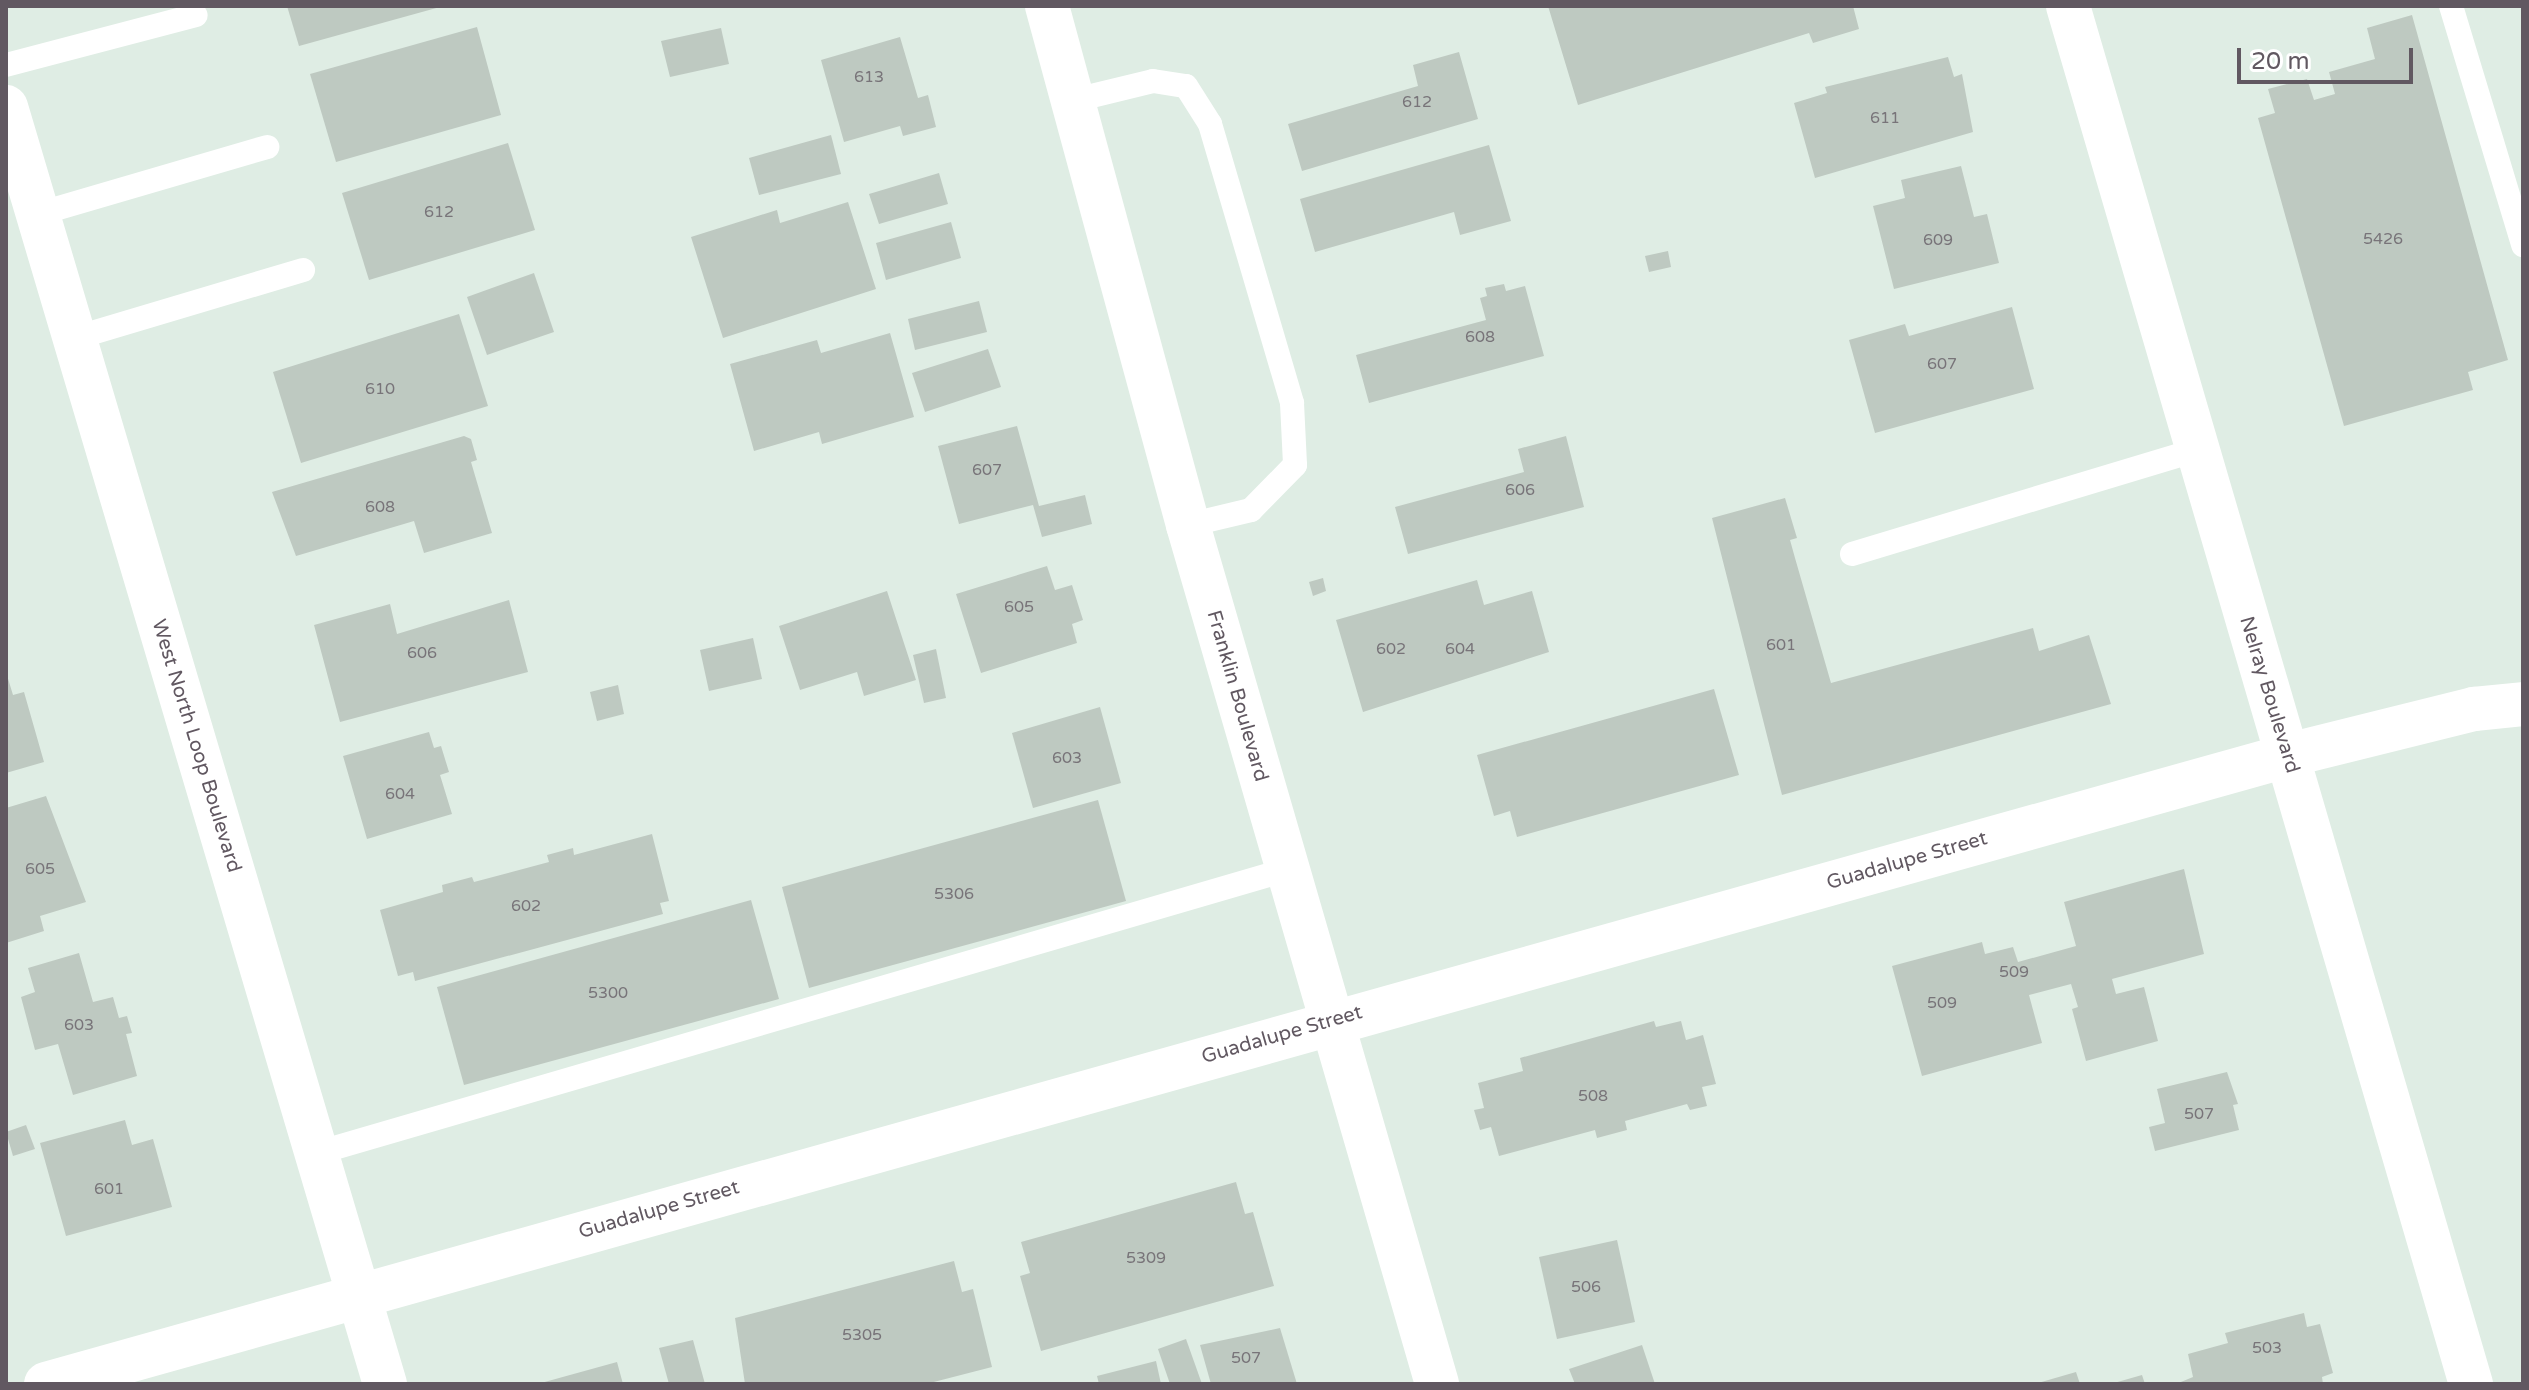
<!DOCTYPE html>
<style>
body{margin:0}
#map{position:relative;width:2529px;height:1390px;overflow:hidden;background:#dfede4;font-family:"Varela Round",sans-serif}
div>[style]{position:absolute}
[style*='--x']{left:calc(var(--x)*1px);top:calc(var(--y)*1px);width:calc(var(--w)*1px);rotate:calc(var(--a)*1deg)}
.building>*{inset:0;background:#bec9c1}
.service>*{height:24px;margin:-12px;padding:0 12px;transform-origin:12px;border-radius:12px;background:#fff}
.minor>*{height:44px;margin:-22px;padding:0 22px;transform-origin:22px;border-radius:22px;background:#fff}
.tertiary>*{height:44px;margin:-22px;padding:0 22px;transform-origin:22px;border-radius:22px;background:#fff}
span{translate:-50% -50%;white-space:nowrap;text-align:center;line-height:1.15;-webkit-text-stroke:6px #fff;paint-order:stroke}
.number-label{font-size:16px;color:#787479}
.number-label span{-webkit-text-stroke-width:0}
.street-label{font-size:20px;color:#615861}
.frame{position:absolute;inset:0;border:8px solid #615861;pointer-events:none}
.scale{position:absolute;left:2237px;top:48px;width:176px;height:36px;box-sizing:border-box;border:4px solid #615861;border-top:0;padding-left:10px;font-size:24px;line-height:28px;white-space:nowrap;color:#615861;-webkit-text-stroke:6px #fff;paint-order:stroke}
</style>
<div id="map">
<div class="building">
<i style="clip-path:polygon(287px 6px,440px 6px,440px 7px,299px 46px)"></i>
<i style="clip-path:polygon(1548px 6px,1853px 6px,1859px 29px,1813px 43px,1809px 33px,1578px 105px)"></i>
<i style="clip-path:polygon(2412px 15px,2508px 360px,2468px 372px,2473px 390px,2344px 426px,2258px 118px,2275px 113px,2268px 89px,2307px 79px,2314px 100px,2335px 94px,2329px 72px,2375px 59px,2367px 28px)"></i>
<i style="clip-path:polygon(477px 27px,501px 115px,336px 162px,310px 74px)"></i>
<i style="clip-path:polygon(721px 28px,729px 64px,670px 77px,661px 41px)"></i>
<i style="clip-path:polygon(900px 37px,918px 98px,928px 95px,936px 127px,903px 136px,900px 126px,844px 142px,821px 60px)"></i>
<i style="clip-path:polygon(1459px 52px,1478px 119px,1302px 171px,1288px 124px,1418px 86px,1413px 65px)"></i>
<i style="clip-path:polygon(1948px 57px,1954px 77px,1962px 74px,1973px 132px,1815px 178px,1794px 103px,1827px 93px,1825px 87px)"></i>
<i style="clip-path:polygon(831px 135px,841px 174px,759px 195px,749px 158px)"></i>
<i style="clip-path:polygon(508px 143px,535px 230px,369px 280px,342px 193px)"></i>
<i style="clip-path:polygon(1489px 145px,1511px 221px,1460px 235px,1454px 212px,1315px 252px,1300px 199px)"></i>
<i style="clip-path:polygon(1961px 166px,1974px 217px,1987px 214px,1999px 263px,1894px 289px,1873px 206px,1905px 198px,1901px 180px)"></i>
<i style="clip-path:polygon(939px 173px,948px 204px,879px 224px,869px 194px)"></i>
<i style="clip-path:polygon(848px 202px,876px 289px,723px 338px,691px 237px,777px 210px,780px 223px)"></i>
<i style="clip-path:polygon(951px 222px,961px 258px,886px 280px,876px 243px)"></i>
<i style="clip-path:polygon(1668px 251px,1671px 267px,1649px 272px,1645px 256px)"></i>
<i style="clip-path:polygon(534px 273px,554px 332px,487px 355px,467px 297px)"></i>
<i style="clip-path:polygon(1504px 284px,1506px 291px,1525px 286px,1544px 356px,1369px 403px,1356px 355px,1486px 320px,1480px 298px,1487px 296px,1485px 288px)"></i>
<i style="clip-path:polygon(979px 301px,987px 332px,915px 350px,908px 319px)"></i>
<i style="clip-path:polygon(2012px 307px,2034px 389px,1875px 433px,1849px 340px,1905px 324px,1909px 336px)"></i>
<i style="clip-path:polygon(459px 314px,488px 406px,301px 463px,273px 372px)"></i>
<i style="clip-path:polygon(890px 333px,914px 417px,822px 444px,819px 432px,754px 451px,730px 364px,817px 340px,821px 353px)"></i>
<i style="clip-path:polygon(988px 349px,1001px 387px,925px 412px,912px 373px)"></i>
<i style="clip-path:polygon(1017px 426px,1039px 506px,1085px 495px,1092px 524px,1042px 537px,1033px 505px,959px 524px,938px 446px)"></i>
<i style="clip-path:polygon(464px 436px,471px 439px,477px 460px,471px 462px,492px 533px,424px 553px,414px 521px,296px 556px,272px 492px)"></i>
<i style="clip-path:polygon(1566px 436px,1584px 507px,1408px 554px,1395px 507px,1524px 472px,1518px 449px)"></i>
<i style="clip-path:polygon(1785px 498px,1797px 538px,1790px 540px,1795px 558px,1831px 683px,2033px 628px,2039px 651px,2089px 635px,2111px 704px,1782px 795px,1712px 518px)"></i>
<i style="clip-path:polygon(1047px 566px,1055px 590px,1072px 585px,1083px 620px,1072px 624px,1077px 643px,981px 673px,956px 594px)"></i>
<i style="clip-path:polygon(1323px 578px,1326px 591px,1313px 596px,1309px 582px)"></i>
<i style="clip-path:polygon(1477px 580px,1484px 605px,1532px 591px,1549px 652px,1363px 712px,1336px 620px)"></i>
<i style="clip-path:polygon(887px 591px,916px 680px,864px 696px,857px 672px,800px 690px,779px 626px)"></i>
<i style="clip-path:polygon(509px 600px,528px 672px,340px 722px,314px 625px,390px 604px,397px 634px)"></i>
<i style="clip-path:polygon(753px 638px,762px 679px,709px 691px,700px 650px)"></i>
<i style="clip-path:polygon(936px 649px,946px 698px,924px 703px,913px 655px)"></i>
<i style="clip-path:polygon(6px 672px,13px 695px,24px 692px,44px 762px,6px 773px)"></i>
<i style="clip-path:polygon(618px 685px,624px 714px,597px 721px,590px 692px)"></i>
<i style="clip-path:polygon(1714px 689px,1739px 775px,1517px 837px,1510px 811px,1494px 816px,1477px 755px)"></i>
<i style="clip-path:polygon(1100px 707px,1121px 783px,1033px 808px,1012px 733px)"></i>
<i style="clip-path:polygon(429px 732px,434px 748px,441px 746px,449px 772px,440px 775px,452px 814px,367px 839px,343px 756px)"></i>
<i style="clip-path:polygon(46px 796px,86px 902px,40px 916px,44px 931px,6px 943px,6px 808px)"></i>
<i style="clip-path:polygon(1098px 800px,1126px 901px,809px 988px,782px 887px)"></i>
<i style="clip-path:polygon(652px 834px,669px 901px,660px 903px,663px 914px,415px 981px,413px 972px,398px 976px,380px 910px,443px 892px,442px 885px,472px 877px,474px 882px,549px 862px,547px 855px,573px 848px,574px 855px)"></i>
<i style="clip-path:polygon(2184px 869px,2204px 954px,2112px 979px,2116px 994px,2144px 987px,2158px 1041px,2086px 1061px,2072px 1009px,2078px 1007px,2071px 984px,2029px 995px,2042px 1043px,1922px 1076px,1892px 966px,1982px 942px,1985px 954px,2013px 947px,2018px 962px,2076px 946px,2064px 902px)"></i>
<i style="clip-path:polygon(751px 900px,779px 999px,464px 1085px,437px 987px)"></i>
<i style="clip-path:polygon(79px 953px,93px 1002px,113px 997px,119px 1018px,127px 1016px,132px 1033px,126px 1034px,137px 1076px,73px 1095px,58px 1044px,35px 1050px,21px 997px,35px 992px,28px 968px)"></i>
<i style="clip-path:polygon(1654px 1021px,1656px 1027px,1681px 1021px,1686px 1040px,1703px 1035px,1716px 1084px,1702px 1087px,1707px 1106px,1690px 1110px,1687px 1104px,1625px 1121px,1627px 1130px,1597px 1138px,1595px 1130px,1499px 1156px,1491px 1127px,1480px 1130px,1474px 1110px,1484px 1108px,1478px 1083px,1523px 1071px,1520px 1058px)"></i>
<i style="clip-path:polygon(2227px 1072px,2238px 1104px,2233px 1105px,2239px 1130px,2155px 1151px,2149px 1127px,2165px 1123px,2157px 1089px)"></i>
<i style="clip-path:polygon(125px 1120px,132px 1145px,153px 1139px,172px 1207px,66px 1236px,40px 1143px)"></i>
<i style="clip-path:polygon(26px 1125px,35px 1149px,13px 1156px,6px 1132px)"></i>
<i style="clip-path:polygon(1236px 1182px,1245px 1214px,1253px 1212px,1274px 1286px,1041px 1351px,1020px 1276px,1030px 1273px,1021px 1242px)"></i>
<i style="clip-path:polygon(1617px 1240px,1635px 1322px,1557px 1339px,1539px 1257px)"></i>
<i style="clip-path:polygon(954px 1261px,962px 1292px,973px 1289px,992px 1367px,926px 1384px,745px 1384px,735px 1318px)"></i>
<i style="clip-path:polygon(2304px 1313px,2307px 1327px,2320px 1324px,2333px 1373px,2322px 1377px,2323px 1384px,2176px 1384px,2193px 1377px,2188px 1354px,2228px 1343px,2225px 1333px)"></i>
<i style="clip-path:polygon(1280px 1328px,1297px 1384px,1211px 1384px,1200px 1345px)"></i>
<i style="clip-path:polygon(1186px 1339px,1202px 1384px,1170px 1384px,1158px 1349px)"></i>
<i style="clip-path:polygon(693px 1340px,705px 1384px,669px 1384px,659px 1348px)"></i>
<i style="clip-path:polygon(1642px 1345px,1655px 1384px,1575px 1384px,1569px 1369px)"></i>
<i style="clip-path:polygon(1156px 1361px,1161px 1384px,1099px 1384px,1097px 1376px)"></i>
<i style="clip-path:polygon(617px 1362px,623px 1384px,541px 1384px,541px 1383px)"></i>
<i style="clip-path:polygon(2076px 1372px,2080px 1384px,2038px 1384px,2038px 1383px)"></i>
<i style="clip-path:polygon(2142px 1375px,2145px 1384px,2114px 1384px,2114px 1383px)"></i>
</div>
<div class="service">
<i style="--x:2451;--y:6;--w:250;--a:73.2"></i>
<i style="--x:6;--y:65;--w:196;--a:-14.7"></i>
<i style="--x:1075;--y:100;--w:80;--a:-13.7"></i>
<i style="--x:1153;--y:81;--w:33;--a:9"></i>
<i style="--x:1186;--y:86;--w:45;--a:57.7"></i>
<i style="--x:1210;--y:124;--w:291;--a:73.6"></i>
<i style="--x:1292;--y:403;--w:62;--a:87.2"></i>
<i style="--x:1295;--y:465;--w:63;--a:134.4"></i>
<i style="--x:1251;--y:510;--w:65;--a:166.6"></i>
<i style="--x:38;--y:214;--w:239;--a:-16.3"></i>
<i style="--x:75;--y:338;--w:238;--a:-16.6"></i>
<i style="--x:1852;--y:554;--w:359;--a:-16.8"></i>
<i style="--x:317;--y:1153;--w:1009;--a:-16.28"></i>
</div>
<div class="minor">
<i style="--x:1047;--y:6;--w:538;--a:74.8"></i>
<i style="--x:1188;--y:525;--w:894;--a:73.83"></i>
<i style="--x:2068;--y:6;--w:1436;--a:73.7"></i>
</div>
<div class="tertiary">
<i style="--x:6;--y:107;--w:1332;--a:73.47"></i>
<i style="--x:46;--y:1384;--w:2330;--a:-15.66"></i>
<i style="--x:2289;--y:755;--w:191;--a:-14"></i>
<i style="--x:2474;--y:709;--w:49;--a:-5.8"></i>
</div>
<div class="number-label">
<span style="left:869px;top:77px">613</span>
<span style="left:1417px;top:102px">612</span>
<span style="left:1885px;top:118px">611</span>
<span style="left:439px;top:212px">612</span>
<span style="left:2383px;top:239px">5426</span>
<span style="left:1938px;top:240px">609</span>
<span style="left:1480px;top:337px">608</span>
<span style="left:1942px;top:364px">607</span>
<span style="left:380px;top:389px">610</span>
<span style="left:987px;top:470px">607</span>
<span style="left:1520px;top:490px">606</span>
<span style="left:380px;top:507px">608</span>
<span style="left:1019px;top:607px">605</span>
<span style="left:1781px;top:645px">601</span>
<span style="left:1391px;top:649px">602</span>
<span style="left:1460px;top:649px">604</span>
<span style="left:422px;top:653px">606</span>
<span style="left:1067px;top:758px">603</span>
<span style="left:400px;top:794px">604</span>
<span style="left:40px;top:869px">605</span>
<span style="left:954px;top:894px">5306</span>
<span style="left:526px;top:906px">602</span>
<span style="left:2014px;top:972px">509</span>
<span style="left:608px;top:993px">5300</span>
<span style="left:1942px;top:1003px">509</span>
<span style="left:79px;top:1025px">603</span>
<span style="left:1593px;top:1096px">508</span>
<span style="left:2199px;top:1114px">507</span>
<span style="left:109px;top:1189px">601</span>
<span style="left:1146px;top:1258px">5309</span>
<span style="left:1586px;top:1287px">506</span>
<span style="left:862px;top:1335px">5305</span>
<span style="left:2267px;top:1348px">503</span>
<span style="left:1246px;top:1358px">507</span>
</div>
<div class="street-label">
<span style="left:2269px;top:695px;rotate:73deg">Nelray Boulevard</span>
<span style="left:1237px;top:696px;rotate:74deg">Franklin Boulevard</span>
<span style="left:196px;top:746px;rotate:73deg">West North Loop Boulevard</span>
<span style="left:1907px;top:861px;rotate:-16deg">Guadalupe Street</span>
<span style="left:1282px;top:1035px;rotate:-16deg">Guadalupe Street</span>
<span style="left:659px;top:1210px;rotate:-16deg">Guadalupe Street</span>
</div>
<div class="frame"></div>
<div class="scale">20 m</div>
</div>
